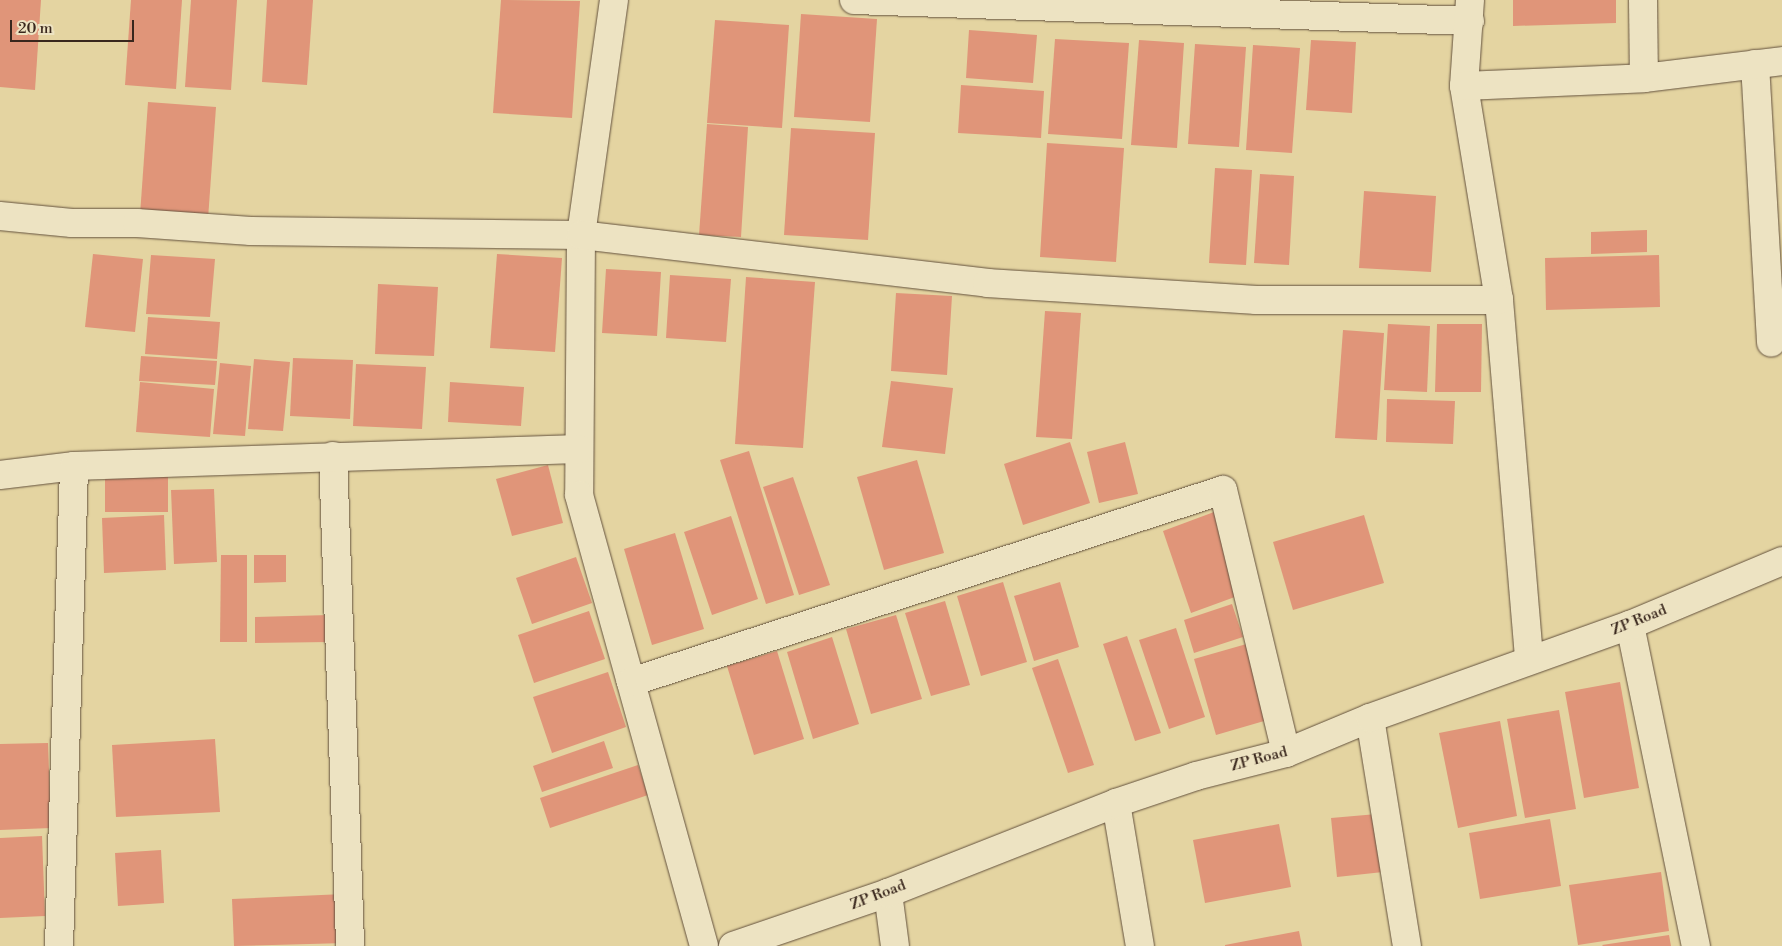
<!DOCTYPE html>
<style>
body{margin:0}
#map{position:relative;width:1782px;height:946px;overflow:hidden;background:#e4d4a1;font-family:"Libre Bodoni",serif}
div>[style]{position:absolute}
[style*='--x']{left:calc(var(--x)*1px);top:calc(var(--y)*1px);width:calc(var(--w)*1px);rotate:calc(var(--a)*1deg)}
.building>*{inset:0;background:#e09579}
.roads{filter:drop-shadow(0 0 1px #64523e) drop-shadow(0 0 1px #64523e)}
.street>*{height:28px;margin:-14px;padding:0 14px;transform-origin:14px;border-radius:14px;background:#ede3c2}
.secondary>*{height:28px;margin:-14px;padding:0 14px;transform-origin:14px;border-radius:14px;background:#ede3c2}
span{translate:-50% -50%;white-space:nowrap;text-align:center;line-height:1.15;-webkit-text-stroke:4px #ede3c2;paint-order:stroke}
.street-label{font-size:15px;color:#39271d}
.scale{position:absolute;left:10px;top:20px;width:124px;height:22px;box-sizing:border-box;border:2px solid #39271d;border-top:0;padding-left:6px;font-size:15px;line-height:18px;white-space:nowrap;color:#39271d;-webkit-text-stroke:4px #ede3c2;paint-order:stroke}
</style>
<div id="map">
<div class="building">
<i style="clip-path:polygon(0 0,41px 0,35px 90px,0 87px)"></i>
<i style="clip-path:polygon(131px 0,182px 0,176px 89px,125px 85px)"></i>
<i style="clip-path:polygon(191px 0,237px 0,231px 90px,185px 87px)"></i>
<i style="clip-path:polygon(267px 0,313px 0,307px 85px,262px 82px)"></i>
<i style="clip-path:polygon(501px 0,580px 1px,572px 118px,493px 113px)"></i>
<i style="clip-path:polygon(1513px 0,1616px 0,1616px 23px,1513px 26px)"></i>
<i style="clip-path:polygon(801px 14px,877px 19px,870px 122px,794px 117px)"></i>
<i style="clip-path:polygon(715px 20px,789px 25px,782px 128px,707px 123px)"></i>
<i style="clip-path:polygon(969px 30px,1037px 35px,1033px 83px,966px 78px)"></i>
<i style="clip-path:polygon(1055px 39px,1129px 43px,1122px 139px,1048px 134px)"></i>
<i style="clip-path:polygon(1139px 40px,1184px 43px,1177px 148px,1131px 145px)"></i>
<i style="clip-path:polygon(1311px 40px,1356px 42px,1352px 113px,1306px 110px)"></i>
<i style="clip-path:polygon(1195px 44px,1246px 47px,1239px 147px,1188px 144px)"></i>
<i style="clip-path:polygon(1253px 45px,1300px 48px,1292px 153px,1246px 150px)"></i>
<i style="clip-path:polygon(961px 85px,1044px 91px,1041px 138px,958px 133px)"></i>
<i style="clip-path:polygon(148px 102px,216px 107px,208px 219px,140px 215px)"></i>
<i style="clip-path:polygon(707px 124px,748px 127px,741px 237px,699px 235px)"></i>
<i style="clip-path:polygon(791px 128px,875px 133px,868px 240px,784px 235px)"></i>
<i style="clip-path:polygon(1047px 143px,1124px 148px,1116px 262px,1040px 257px)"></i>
<i style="clip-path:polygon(1215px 168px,1252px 170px,1246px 265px,1209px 263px)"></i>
<i style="clip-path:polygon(1260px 174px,1294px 176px,1289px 265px,1254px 263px)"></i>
<i style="clip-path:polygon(1364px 191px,1436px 196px,1431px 272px,1359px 268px)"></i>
<i style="clip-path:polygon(1647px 230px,1647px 252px,1591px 254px,1591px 232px)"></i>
<i style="clip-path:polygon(93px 254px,143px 259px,135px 332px,85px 327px)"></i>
<i style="clip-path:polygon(497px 254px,562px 258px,555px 352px,490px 348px)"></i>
<i style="clip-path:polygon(151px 255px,215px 259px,210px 317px,146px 314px)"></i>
<i style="clip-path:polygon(1659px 255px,1660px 307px,1546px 310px,1545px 258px)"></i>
<i style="clip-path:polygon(606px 269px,661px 272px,657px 336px,602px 333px)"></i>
<i style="clip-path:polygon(670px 275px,731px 279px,726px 342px,666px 338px)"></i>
<i style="clip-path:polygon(746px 277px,815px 282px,803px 448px,735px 444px)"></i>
<i style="clip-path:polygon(378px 284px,438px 287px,434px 356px,375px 354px)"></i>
<i style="clip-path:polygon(896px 293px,952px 296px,947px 375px,891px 371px)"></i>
<i style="clip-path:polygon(1045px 311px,1081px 313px,1072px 439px,1036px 437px)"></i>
<i style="clip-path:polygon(148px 317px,220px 322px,217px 359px,145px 354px)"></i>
<i style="clip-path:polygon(1388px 324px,1430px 326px,1427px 392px,1384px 390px)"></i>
<i style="clip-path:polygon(1437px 324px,1482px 324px,1481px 392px,1435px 392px)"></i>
<i style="clip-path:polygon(1343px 330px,1384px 333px,1377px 440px,1335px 438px)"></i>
<i style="clip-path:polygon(141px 356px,217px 361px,215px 385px,139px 381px)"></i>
<i style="clip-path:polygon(293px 358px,353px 360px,350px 419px,290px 416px)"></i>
<i style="clip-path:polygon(254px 359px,290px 362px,283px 431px,248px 429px)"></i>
<i style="clip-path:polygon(220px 363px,251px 366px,245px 436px,213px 434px)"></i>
<i style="clip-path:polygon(356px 364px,426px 367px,422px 429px,353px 426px)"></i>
<i style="clip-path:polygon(891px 381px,953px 388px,945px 454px,882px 447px)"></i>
<i style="clip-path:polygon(140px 382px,214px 389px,210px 437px,136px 432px)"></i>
<i style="clip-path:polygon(450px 382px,524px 387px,521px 426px,448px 422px)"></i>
<i style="clip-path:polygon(1387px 399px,1455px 401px,1453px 444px,1386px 442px)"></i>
<i style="clip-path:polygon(1070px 442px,1090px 503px,1023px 525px,1004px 464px)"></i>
<i style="clip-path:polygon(1125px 442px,1138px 494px,1099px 503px,1087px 452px)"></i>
<i style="clip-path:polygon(749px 451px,794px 595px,766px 604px,720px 460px)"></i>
<i style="clip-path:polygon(917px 460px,944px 553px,884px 570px,857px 477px)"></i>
<i style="clip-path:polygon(548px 465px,563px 523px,512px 536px,496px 479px)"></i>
<i style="clip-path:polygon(168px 476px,168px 512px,105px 512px,105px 477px)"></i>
<i style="clip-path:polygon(793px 477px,830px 585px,799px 595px,763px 487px)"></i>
<i style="clip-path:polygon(214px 489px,217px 562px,174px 564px,171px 490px)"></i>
<i style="clip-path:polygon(1214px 512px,1243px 594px,1191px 613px,1163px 531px)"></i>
<i style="clip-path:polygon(164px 515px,166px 570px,104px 573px,102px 518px)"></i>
<i style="clip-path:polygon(1364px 515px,1384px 583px,1293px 610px,1273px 542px)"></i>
<i style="clip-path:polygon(731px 516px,758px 599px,712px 615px,684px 532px)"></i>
<i style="clip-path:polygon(675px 533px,704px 629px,652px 645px,624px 549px)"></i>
<i style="clip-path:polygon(221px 555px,247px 555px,247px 642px,220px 642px)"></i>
<i style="clip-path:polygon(254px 555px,286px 555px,286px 582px,254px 583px)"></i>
<i style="clip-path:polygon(576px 557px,592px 603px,532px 624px,516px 578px)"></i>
<i style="clip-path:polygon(1003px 582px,1027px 662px,981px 676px,957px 596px)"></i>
<i style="clip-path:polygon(1060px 582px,1079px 647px,1034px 661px,1014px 596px)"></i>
<i style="clip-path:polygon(945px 601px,970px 685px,931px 696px,905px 613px)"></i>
<i style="clip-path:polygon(1232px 604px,1243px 637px,1194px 653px,1184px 620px)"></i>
<i style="clip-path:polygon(589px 611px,605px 659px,534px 683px,518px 635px)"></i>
<i style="clip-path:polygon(329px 615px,329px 642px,255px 643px,255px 617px)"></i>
<i style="clip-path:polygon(896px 615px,922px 699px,871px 714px,846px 629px)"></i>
<i style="clip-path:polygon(1176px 628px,1205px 717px,1169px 729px,1139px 640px)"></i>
<i style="clip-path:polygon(1127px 636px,1161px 733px,1135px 741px,1103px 644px)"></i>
<i style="clip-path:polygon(832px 637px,859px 724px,813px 739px,787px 652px)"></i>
<i style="clip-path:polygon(1250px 643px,1271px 719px,1216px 735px,1194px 659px)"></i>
<i style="clip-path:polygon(777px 651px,804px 739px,754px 755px,727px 666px)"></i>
<i style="clip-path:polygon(1058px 659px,1094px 765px,1068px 773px,1032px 668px)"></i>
<i style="clip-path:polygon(608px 672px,626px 727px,552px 753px,533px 697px)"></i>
<i style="clip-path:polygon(1620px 682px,1639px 788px,1584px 798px,1565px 692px)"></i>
<i style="clip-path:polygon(1559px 710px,1576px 809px,1525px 818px,1507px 719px)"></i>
<i style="clip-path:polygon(1500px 721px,1517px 816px,1458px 828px,1439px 733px)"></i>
<i style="clip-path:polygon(215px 739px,220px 812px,116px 817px,112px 745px)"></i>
<i style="clip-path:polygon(604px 741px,613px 768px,542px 792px,533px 766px)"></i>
<i style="clip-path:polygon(48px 743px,51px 828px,0 830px,0 744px)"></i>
<i style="clip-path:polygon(638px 765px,648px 795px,550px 828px,540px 798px)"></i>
<i style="clip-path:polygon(1377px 814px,1383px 872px,1337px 877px,1331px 818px)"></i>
<i style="clip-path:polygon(1550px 819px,1561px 886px,1480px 899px,1469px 833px)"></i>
<i style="clip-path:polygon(1279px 824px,1291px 887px,1205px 903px,1193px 840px)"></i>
<i style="clip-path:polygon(42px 836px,45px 916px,0 918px,0 838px)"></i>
<i style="clip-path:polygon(161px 850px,164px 903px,118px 906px,115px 853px)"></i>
<i style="clip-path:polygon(1661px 872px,1669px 931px,1578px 945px,1569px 885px)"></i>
<i style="clip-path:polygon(344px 894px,346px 943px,234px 946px,232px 899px)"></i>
<i style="clip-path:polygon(1299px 931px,1302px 946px,1225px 946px,1225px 945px)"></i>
<i style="clip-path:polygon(1669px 935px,1671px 946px,1603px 946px,1602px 945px)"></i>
</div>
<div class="roads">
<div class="street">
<i style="--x:614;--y:0;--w:237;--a:98"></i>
<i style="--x:581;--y:235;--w:260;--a:90.4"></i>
<i style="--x:579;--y:495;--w:468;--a:74.5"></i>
<i style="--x:854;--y:0;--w:616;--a:1.95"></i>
<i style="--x:1470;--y:0;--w:86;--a:94"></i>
<i style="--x:1464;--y:86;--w:217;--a:80.7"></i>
<i style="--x:1499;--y:300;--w:361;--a:85.2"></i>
<i style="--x:1643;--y:0;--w:78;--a:89.3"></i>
<i style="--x:1755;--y:64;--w:279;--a:86.7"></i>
<i style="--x:1464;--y:86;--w:180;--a:-2.5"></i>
<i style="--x:1644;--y:78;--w:139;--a:-7"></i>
<i style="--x:0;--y:216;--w:72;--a:5.6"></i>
<i style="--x:72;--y:223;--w:65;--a:0"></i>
<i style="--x:137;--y:223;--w:114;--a:4"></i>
<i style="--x:251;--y:231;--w:330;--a:0.7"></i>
<i style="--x:581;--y:235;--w:409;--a:6.7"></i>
<i style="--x:987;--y:283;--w:270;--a:3.6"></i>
<i style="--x:1256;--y:300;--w:243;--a:0"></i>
<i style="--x:333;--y:456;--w:490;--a:88"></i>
<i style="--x:0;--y:475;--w:75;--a:-6.9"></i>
<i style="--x:74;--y:466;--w:505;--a:-1.93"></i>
<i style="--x:1630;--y:625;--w:328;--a:78.4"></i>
<i style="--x:631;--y:682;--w:622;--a:-17.97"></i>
<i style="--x:1223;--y:490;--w:270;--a:76.5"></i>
<i style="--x:1370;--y:718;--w:231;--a:80.8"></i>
<i style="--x:1116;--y:803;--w:145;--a:80.5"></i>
<i style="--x:888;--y:893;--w:53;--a:82.5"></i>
<i style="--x:59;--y:946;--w:480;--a:-88.2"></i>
</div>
<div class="secondary">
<i style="--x:733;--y:946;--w:164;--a:-18.9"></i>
<i style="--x:888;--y:893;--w:245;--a:-21.5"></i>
<i style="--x:1116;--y:803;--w:84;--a:-18.6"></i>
<i style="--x:1196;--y:776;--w:93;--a:-14.3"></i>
<i style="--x:1286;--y:753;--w:91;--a:-22.6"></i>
<i style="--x:1370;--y:718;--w:276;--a:-19.7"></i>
<i style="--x:1630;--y:625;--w:165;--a:-22.8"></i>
</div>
</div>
<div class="street-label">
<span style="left:1639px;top:620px;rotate:-22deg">ZP Road</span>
<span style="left:1259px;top:759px;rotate:-15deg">ZP Road</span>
<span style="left:878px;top:895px;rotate:-21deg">ZP Road</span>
</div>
<div class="scale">20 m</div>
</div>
